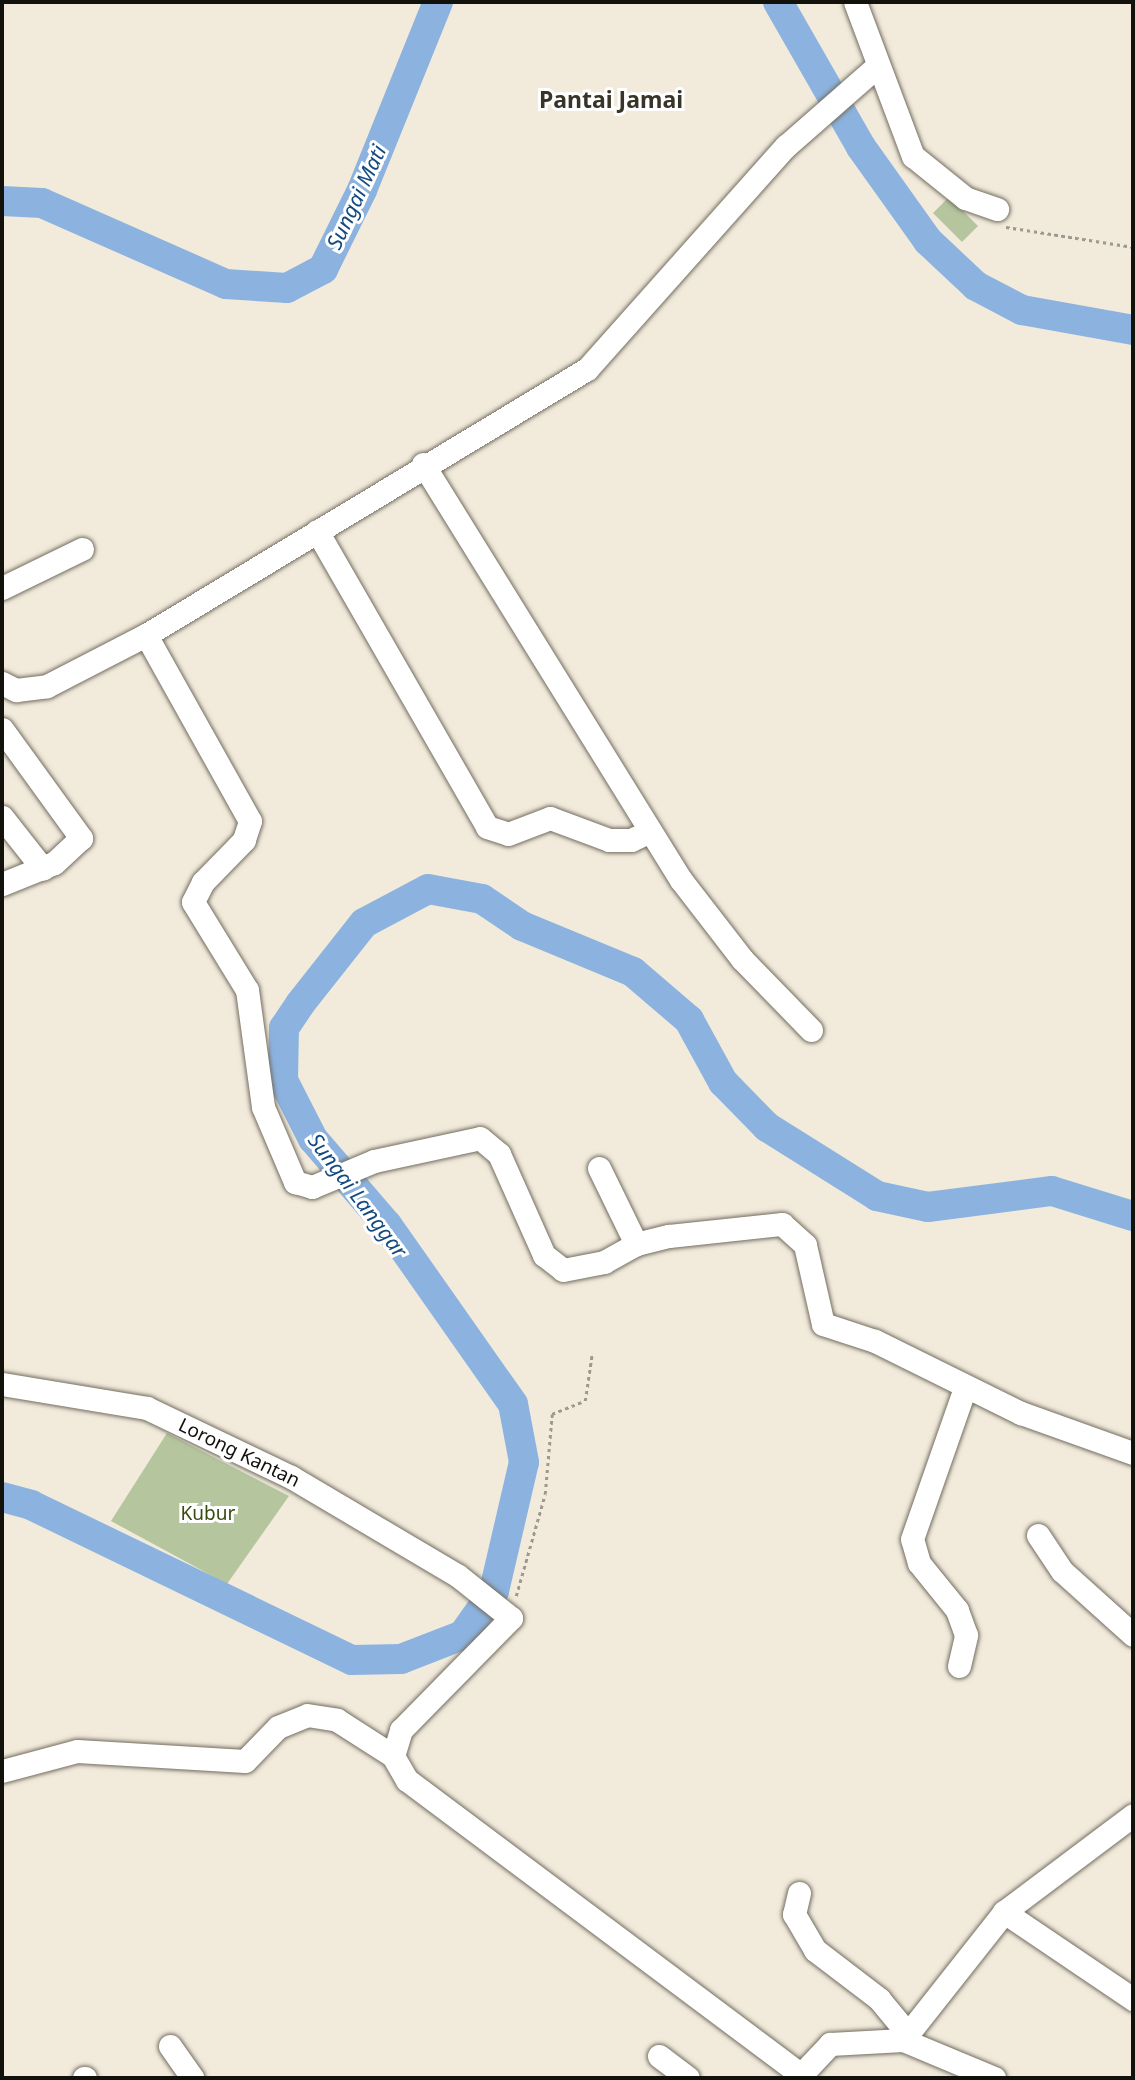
<!DOCTYPE html>
<style>
body{margin:0}
#map{position:relative;width:1135px;height:2080px;overflow:hidden;background:#f2ebdc;font-family:"Noto Sans",sans-serif}
div>[style]{position:absolute}
[style*='--x']{left:calc(var(--x)*1px);top:calc(var(--y)*1px);width:calc(var(--w)*1px);rotate:calc(var(--a)*1deg)}
.green>*{inset:0;background:#b5c69f}
.river>*{height:30px;margin:-15px;padding:0 15px;transform-origin:15px;border-radius:15px;background:#8cb3df}
.path>*{height:2.5px;margin-top:-1.25px;transform-origin:0;background:repeating-linear-gradient(90deg,#9e998e 0 3.5px,transparent 0 7px)}
.roads{filter:drop-shadow(0 0 2px #736d60) drop-shadow(0 0 2px #736d60)}
.minor>*{height:23px;margin:-11.5px;padding:0 11.5px;transform-origin:11.5px;border-radius:11.5px;background:#fff}
span{translate:-50% -50%;white-space:nowrap;text-align:center;line-height:1.15;-webkit-text-stroke:6px #fff;paint-order:stroke}
.street-label{font-size:19px;color:#13110c}
.park-label{font-size:19px;color:#384b10}
.water-label{font-size:21px;color:#134a81;font-style:italic}
.quarter-label{font-size:23px;color:#393428;font-weight:700}
.frame{position:absolute;inset:0;border:4px solid #13110c;pointer-events:none}
</style>
<div id="map">
<div class="green">
<i style="clip-path:polygon(949px 197px,978px 226px,962px 242px,933px 213px)"></i>
<i style="clip-path:polygon(167px 1433px,289px 1496px,227px 1584px,111px 1521px)"></i>
</div>
<div class="river">
<i style="--x:778;--y:2;--w:167;--a:60.2"></i>
<i style="--x:861;--y:147;--w:115;--a:54.5"></i>
<i style="--x:928;--y:241;--w:66;--a:43.2"></i>
<i style="--x:976;--y:286;--w:52;--a:27.6"></i>
<i style="--x:1022;--y:310;--w:113;--a:10.2"></i>
<i style="--x:2;--y:201;--w:40;--a:2.9"></i>
<i style="--x:42;--y:203;--w:201;--a:23.8"></i>
<i style="--x:226;--y:284;--w:61;--a:3.8"></i>
<i style="--x:287;--y:288;--w:41;--a:-27.8"></i>
<i style="--x:323;--y:269;--w:88;--a:-63.7"></i>
<i style="--x:362;--y:190;--w:203;--a:-68"></i>
<i style="--x:2;--y:1497;--w:30;--a:15"></i>
<i style="--x:31;--y:1505;--w:356;--a:25.8"></i>
<i style="--x:352;--y:1660;--w:49;--a:-1.2"></i>
<i style="--x:401;--y:1659;--w:66;--a:-21.2"></i>
<i style="--x:463;--y:1635;--w:54;--a:-54.8"></i>
<i style="--x:494;--y:1591;--w:132;--a:-76.9"></i>
<i style="--x:524;--y:1462;--w:59;--a:-100.7"></i>
<i style="--x:513;--y:1404;--w:219;--a:-125.1"></i>
<i style="--x:387;--y:1225;--w:113;--a:-130.7"></i>
<i style="--x:313;--y:1139;--w:66;--a:-117"></i>
<i style="--x:283;--y:1080;--w:52;--a:-88.9"></i>
<i style="--x:284;--y:1028;--w:29;--a:-56"></i>
<i style="--x:300;--y:1004;--w:103;--a:-51.7"></i>
<i style="--x:364;--y:923;--w:72;--a:-28"></i>
<i style="--x:428;--y:889;--w:55;--a:10.5"></i>
<i style="--x:482;--y:899;--w:48;--a:34"></i>
<i style="--x:522;--y:926;--w:120;--a:22.5"></i>
<i style="--x:633;--y:972;--w:74;--a:40.6"></i>
<i style="--x:689;--y:1020;--w:71;--a:61.3"></i>
<i style="--x:723;--y:1082;--w:63;--a:45.6"></i>
<i style="--x:767;--y:1127;--w:130;--a:32.1"></i>
<i style="--x:877;--y:1196;--w:52;--a:12.2"></i>
<i style="--x:928;--y:1207;--w:125;--a:-7.4"></i>
<i style="--x:1052;--y:1191;--w:85;--a:17.2"></i>
</div>
<div class="path">
<i style="--x:1006;--y:227;--w:129;--a:8.9"></i>
<i style="--x:516;--y:1596;--w:106;--a:-74.1"></i>
<i style="--x:545;--y:1494;--w:80;--a:-85"></i>
<i style="--x:552;--y:1414;--w:35;--a:-22"></i>
<i style="--x:585;--y:1401;--w:48;--a:-81.5"></i>
</div>
<div class="roads">
<div class="minor">
<i style="--x:855;--y:2;--w:165;--a:69.4"></i>
<i style="--x:913;--y:156;--w:67;--a:38.9"></i>
<i style="--x:965;--y:198;--w:34;--a:19"></i>
<i style="--x:423;--y:464;--w:490;--a:58.2"></i>
<i style="--x:681;--y:880;--w:100;--a:52.3"></i>
<i style="--x:742;--y:959;--w:99;--a:45.8"></i>
<i style="--x:317;--y:531;--w:341;--a:60.1"></i>
<i style="--x:487;--y:827;--w:22;--a:18"></i>
<i style="--x:508;--y:834;--w:45;--a:-20.9"></i>
<i style="--x:550;--y:818;--w:63;--a:20.4"></i>
<i style="--x:609;--y:840;--w:22;--a:0"></i>
<i style="--x:631;--y:840;--w:21;--a:-25"></i>
<i style="--x:2;--y:588;--w:89;--a:-26"></i>
<i style="--x:146;--y:635;--w:213;--a:60.8"></i>
<i style="--x:250;--y:821;--w:20;--a:108"></i>
<i style="--x:244;--y:840;--w:59;--a:134.3"></i>
<i style="--x:203;--y:882;--w:22;--a:117"></i>
<i style="--x:193;--y:902;--w:103;--a:58.5"></i>
<i style="--x:247;--y:990;--w:118;--a:82.2"></i>
<i style="--x:263;--y:1107;--w:82;--a:66.9"></i>
<i style="--x:295;--y:1182;--w:18;--a:16"></i>
<i style="--x:312;--y:1187;--w:67;--a:-22.8"></i>
<i style="--x:374;--y:1161;--w:108;--a:-12.2"></i>
<i style="--x:480;--y:1138;--w:25;--a:40"></i>
<i style="--x:499;--y:1154;--w:111;--a:66"></i>
<i style="--x:544;--y:1255;--w:24;--a:38"></i>
<i style="--x:563;--y:1270;--w:42;--a:-11"></i>
<i style="--x:604;--y:1262;--w:37;--a:-29"></i>
<i style="--x:636;--y:1244;--w:34;--a:-14"></i>
<i style="--x:669;--y:1236;--w:114;--a:-6.1"></i>
<i style="--x:782;--y:1224;--w:31;--a:42"></i>
<i style="--x:805;--y:1245;--w:81;--a:77.2"></i>
<i style="--x:823;--y:1324;--w:55;--a:18.1"></i>
<i style="--x:875;--y:1341;--w:163;--a:26.3"></i>
<i style="--x:1021;--y:1413;--w:119;--a:19.7"></i>
<i style="--x:2;--y:683;--w:16;--a:27"></i>
<i style="--x:16;--y:690;--w:31;--a:-7"></i>
<i style="--x:47;--y:686;--w:111;--a:-27.3"></i>
<i style="--x:146;--y:635;--w:515;--a:-31.1"></i>
<i style="--x:587;--y:369;--w:299;--a:-48.3"></i>
<i style="--x:786;--y:146;--w:118;--a:-41.2"></i>
<i style="--x:2;--y:729;--w:135;--a:54.1"></i>
<i style="--x:81;--y:838;--w:37;--a:137"></i>
<i style="--x:54;--y:863;--w:56;--a:158"></i>
<i style="--x:2;--y:817;--w:66;--a:51.7"></i>
<i style="--x:599;--y:1168;--w:85;--a:64"></i>
<i style="--x:2;--y:1384;--w:147;--a:9.4"></i>
<i style="--x:147;--y:1408;--w:160;--a:25.6"></i>
<i style="--x:291;--y:1477;--w:193;--a:30.6"></i>
<i style="--x:457;--y:1575;--w:69;--a:38.5"></i>
<i style="--x:511;--y:1618;--w:157;--a:134.5"></i>
<i style="--x:401;--y:1730;--w:27;--a:107"></i>
<i style="--x:393;--y:1756;--w:28;--a:60"></i>
<i style="--x:407;--y:1780;--w:491;--a:36.8"></i>
<i style="--x:1038;--y:1535;--w:43;--a:56.3"></i>
<i style="--x:1062;--y:1571;--w:96;--a:42"></i>
<i style="--x:959;--y:1666;--w:32;--a:-77"></i>
<i style="--x:966;--y:1635;--w:27;--a:-110"></i>
<i style="--x:957;--y:1610;--w:60;--a:-129"></i>
<i style="--x:919;--y:1563;--w:25;--a:-106"></i>
<i style="--x:912;--y:1539;--w:160;--a:-70.7"></i>
<i style="--x:2;--y:1771;--w:78;--a:-14.9"></i>
<i style="--x:77;--y:1751;--w:168;--a:3.4"></i>
<i style="--x:245;--y:1761;--w:47;--a:-45.9"></i>
<i style="--x:278;--y:1727;--w:31;--a:-22"></i>
<i style="--x:307;--y:1715;--w:30;--a:9"></i>
<i style="--x:337;--y:1720;--w:67;--a:32.7"></i>
<i style="--x:799;--y:1893;--w:22;--a:103"></i>
<i style="--x:794;--y:1914;--w:42;--a:59.7"></i>
<i style="--x:815;--y:1950;--w:81;--a:37.4"></i>
<i style="--x:879;--y:1999;--w:45;--a:50.4"></i>
<i style="--x:1004;--y:1912;--w:156;--a:34"></i>
<i style="--x:903;--y:2040;--w:99;--a:22.7"></i>
<i style="--x:170;--y:2046;--w:39;--a:55"></i>
<i style="--x:659;--y:2056;--w:36;--a:37"></i>
<i style="--x:84;--y:2078;--w:1;--a:0"></i>
<i style="--x:798;--y:2078;--w:47;--a:-46.7"></i>
<i style="--x:830;--y:2044;--w:73;--a:-3.1"></i>
<i style="--x:903;--y:2040;--w:163;--a:-51.7"></i>
<i style="--x:1004;--y:1912;--w:161;--a:-36.9"></i>
</div>
</div>
<div class="street-label">
<span style="left:239px;top:1453px;rotate:26deg">Lorong Kantan</span>
</div>
<div class="park-label">
<span style="left:208px;top:1514px">Kubur</span>
</div>
<div class="water-label">
<span style="left:356px;top:197px;rotate:-65deg">Sungai Mati</span>
<span style="left:358px;top:1195px;rotate:53deg">Sungai Langgar</span>
</div>
<div class="quarter-label">
<span style="left:611px;top:99px">Pantai Jamai</span>
</div>
<div class="frame"></div>
</div>
